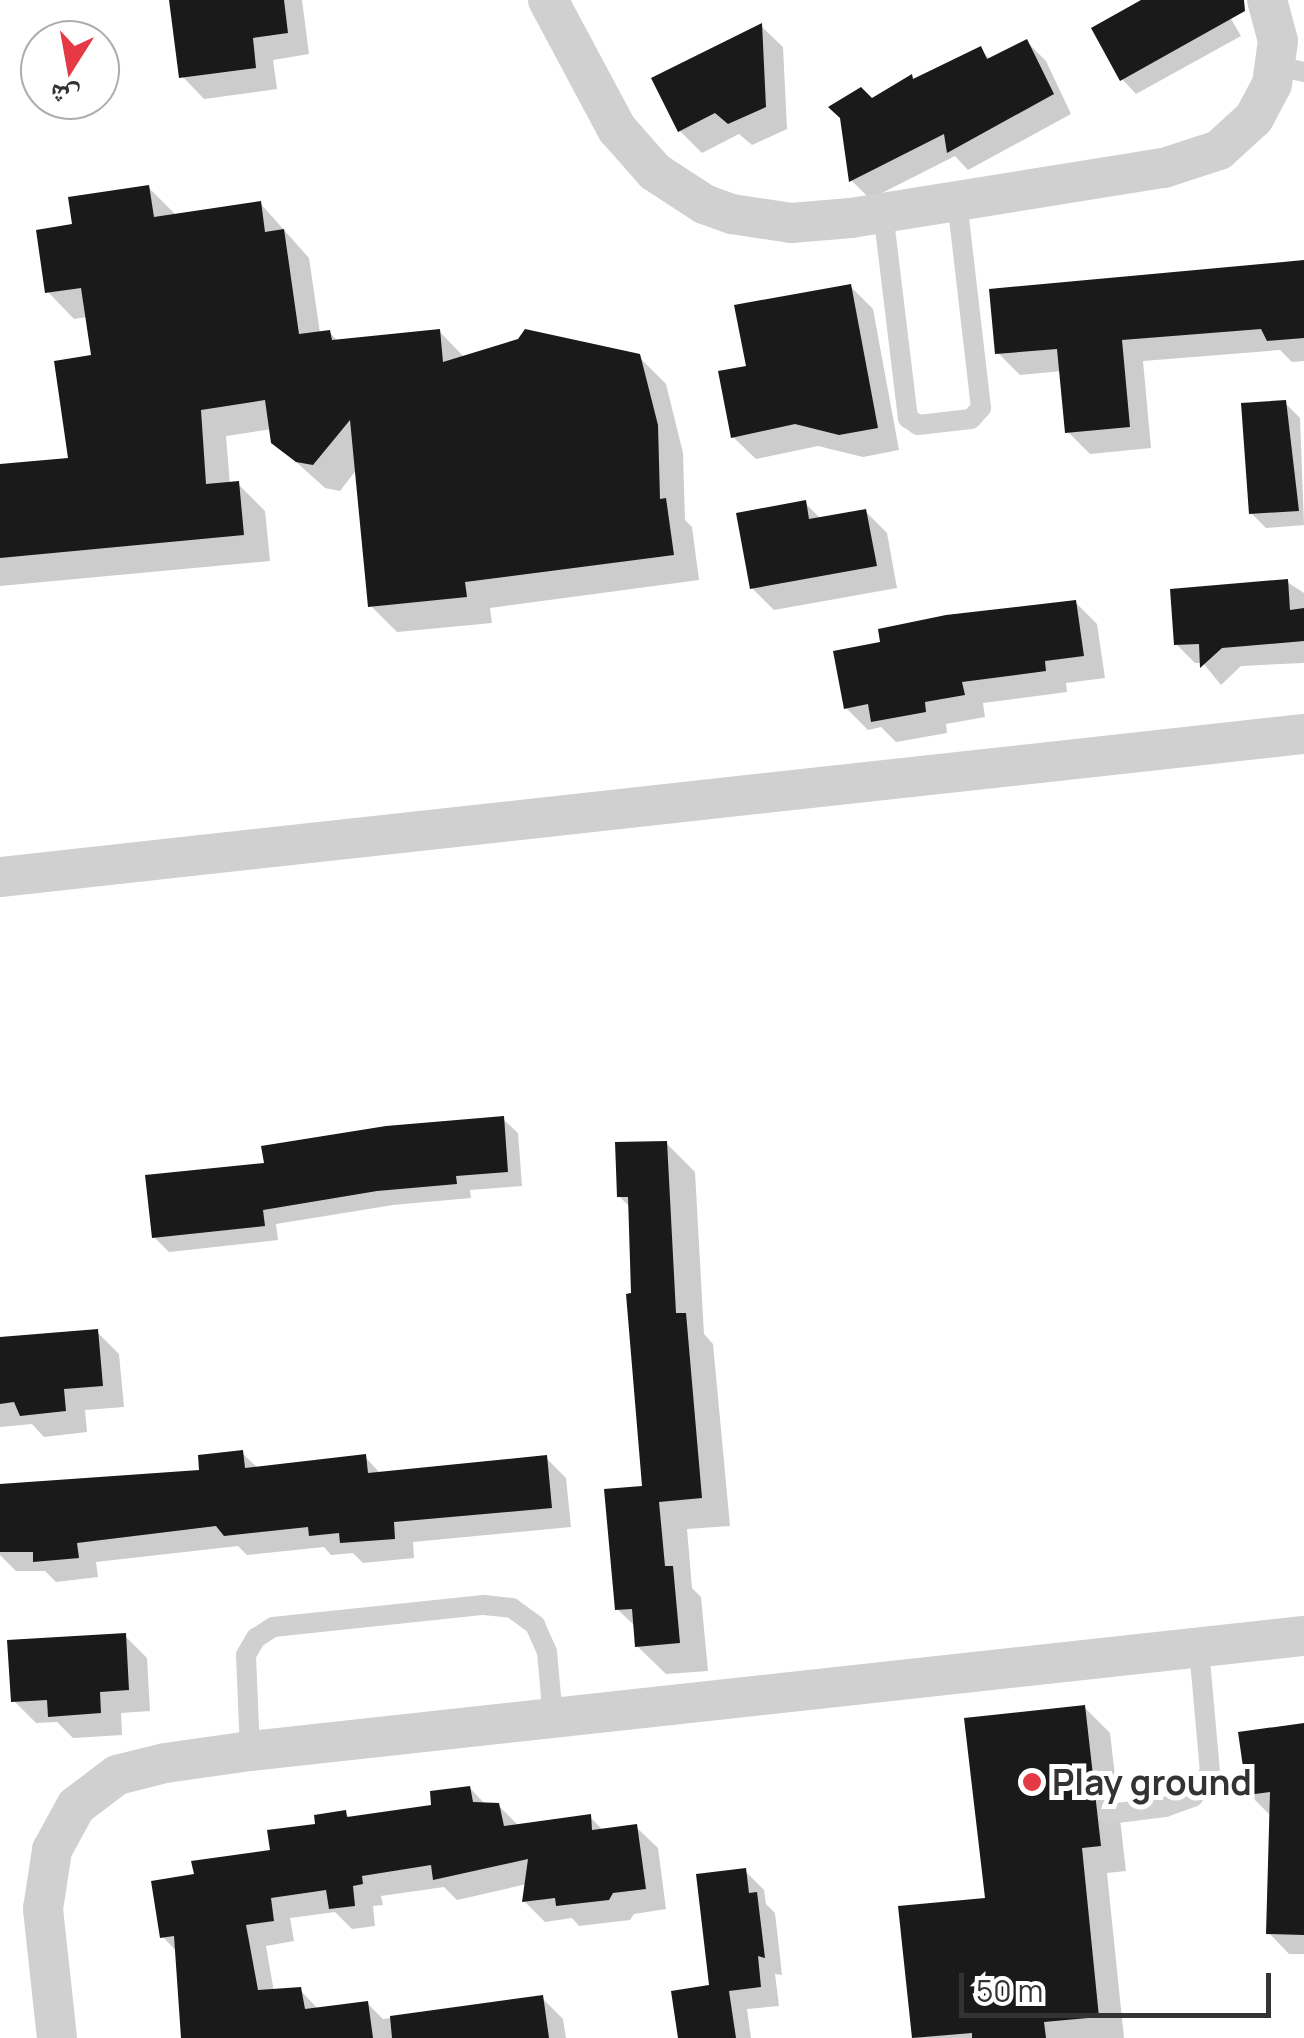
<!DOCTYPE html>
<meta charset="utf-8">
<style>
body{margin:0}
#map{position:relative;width:1304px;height:2038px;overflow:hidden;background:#fff;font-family:Manrope,"Noto Naskh Arabic",sans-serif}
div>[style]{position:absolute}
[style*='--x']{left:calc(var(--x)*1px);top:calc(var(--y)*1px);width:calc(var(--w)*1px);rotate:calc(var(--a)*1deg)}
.shadow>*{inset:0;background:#0003}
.building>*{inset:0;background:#1a1a1a}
.lane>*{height:20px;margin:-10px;padding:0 10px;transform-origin:10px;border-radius:10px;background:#d0d0d0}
.street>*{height:40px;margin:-20px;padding:0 20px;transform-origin:20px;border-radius:20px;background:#d0d0d0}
.dots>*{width:28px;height:28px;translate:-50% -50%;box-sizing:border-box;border:5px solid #fff;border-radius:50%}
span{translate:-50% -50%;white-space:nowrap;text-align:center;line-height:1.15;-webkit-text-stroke:10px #fff;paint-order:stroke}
.poi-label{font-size:35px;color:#333;font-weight:700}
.left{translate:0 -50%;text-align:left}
.north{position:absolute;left:20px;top:20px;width:100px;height:100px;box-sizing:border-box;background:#fff;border:2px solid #adadad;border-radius:50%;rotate:191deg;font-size:28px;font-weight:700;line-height:40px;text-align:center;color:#333}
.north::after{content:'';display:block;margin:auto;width:35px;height:45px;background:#e63946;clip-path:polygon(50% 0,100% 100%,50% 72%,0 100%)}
.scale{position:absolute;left:959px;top:1973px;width:312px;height:45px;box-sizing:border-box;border:5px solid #333;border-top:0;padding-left:12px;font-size:30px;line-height:35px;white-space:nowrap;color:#333;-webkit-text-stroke:8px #fff;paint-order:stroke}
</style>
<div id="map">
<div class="shadow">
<i style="clip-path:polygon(172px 0,302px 0,309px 54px,273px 60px,277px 89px,204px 99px,182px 76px)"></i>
<i style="clip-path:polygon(1146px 0,1220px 0,1241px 36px,1136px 94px,1122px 79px)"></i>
<i style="clip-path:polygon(761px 26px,783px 47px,787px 129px,752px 145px,739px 134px,702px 153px,680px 131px)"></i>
<i style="clip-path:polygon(1027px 42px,1046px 61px,1071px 114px,968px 170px,955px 156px,870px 199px,851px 180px,872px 101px,912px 77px,916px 81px,980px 49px,991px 60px)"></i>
<i style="clip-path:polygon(148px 187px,175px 214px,260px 203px,309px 258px,320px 333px,329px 332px,339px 342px,439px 331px,465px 358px,639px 357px,666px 384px,683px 453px,685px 520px,692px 527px,699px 580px,490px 608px,492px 623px,397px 632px,371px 606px,357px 469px,340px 491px,325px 488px,274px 442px,272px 429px,226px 436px,230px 485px,238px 484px,265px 511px,270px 561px,0 586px,0 466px,71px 460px,94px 357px,88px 317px,74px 319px,48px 292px,75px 226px)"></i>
<i style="clip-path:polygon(1304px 262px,1304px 361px,1292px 362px,1280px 350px,1143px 361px,1151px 448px,1090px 454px,1068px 432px,1062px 371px,1020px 375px,998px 353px)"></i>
<i style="clip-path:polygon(850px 286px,873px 309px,899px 450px,863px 457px,818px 446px,756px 459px,733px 437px)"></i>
<i style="clip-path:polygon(1285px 403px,1300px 418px,1304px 525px,1266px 528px,1251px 513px)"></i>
<i style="clip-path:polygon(805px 503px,821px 519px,865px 511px,887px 533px,897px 588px,774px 610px,752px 588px)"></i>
<i style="clip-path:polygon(1287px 582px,1304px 593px,1304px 663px,1241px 666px,1221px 685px,1203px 663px,1195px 663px,1176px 644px)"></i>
<i style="clip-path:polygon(1075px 602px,1097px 624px,1105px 678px,1066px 683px,1067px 692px,983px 703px,985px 717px,946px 724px,947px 733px,896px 742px,881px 727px,868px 730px,846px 708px,883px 644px)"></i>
<i style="clip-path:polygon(503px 1119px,518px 1133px,522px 1186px,470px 1190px,471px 1198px,393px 1205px,276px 1224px,278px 1240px,169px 1252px,154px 1237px,267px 1165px)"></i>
<i style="clip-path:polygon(666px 1143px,695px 1172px,704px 1334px,713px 1344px,730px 1526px,687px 1529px,692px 1588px,701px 1597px,708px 1671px,666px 1674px,637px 1646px,636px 1627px,617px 1609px,645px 1488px,631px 1208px,619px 1196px)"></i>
<i style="clip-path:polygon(97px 1332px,119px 1354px,124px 1407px,85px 1410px,87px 1432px,44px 1437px,32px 1424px,0 1427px,0 1340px)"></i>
<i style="clip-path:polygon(242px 1453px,259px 1469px,365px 1457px,381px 1474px,546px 1458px,566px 1478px,571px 1527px,413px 1542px,414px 1558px,363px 1563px,353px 1553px,331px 1555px,324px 1547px,247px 1555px,238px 1546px,96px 1562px,98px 1577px,56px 1582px,45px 1571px,16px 1571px,0 1555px,0 1487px,202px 1472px)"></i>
<i style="clip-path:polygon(125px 1636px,147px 1658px,150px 1711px,121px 1713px,122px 1735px,73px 1738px,57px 1722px,36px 1723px,14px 1701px)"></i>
<i style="clip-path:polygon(1084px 1707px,1110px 1733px,1126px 1871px,1107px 1873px,1124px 2038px,915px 2038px,901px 1909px,987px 1900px)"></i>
<i style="clip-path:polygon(1304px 1725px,1304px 1954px,1289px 1954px,1269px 1933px,1271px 1816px,1249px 1794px)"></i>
<i style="clip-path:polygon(470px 1788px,486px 1805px,498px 1805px,519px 1826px,590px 1817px,604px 1831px,636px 1827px,658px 1848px,666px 1909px,634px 1914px,630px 1920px,579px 1926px,572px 1918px,545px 1922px,524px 1901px,527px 1884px,457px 1900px,444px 1887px,381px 1896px,383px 1905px,373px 1906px,375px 1926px,352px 1929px,335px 1912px,290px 1918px,294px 1941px,266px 1946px,274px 1992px,300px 1990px,319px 2010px,367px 2003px,383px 2019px,542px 1998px,563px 2019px,566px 2038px,184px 2038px,177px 1952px,163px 1937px,197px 1876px,272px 1852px,345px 1813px,351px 1819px,434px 1807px)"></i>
<i style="clip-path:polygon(745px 1871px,764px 1890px,766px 1904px,775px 1913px,782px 1975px,775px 1974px,779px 2006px,747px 2009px,751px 2038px,681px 2038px,712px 1987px)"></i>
</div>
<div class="building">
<i style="clip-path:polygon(169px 0,284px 0,288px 33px,253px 38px,256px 68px,179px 78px)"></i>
<i style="clip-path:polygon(1141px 0,1244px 0,1245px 11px,1120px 81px,1091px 28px)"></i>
<i style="clip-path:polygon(762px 23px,766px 107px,728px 124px,715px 113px,678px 132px,651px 78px)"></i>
<i style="clip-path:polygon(1027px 39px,1054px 94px,947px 153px,944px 134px,849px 182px,840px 118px,828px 107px,861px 87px,872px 98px,912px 74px,913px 79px,981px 46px,987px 59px)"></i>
<i style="clip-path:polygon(149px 185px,154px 217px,261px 201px,265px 232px,284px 229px,299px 334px,330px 330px,332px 340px,440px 329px,443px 362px,518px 339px,525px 329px,640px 354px,658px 425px,660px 499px,666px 498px,674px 555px,465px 582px,467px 597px,368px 607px,350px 420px,313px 465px,296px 462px,271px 443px,265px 400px,201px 410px,206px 484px,239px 481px,244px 535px,0 558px,0 464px,68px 458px,54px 361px,91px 355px,81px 288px,45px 293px,36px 230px,72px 224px,68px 197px)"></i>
<i style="clip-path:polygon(1304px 260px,1304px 338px,1267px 341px,1261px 329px,1122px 340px,1130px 427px,1065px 433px,1057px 349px,995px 354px,989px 289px)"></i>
<i style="clip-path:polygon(851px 284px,878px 428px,839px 435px,795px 424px,731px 438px,718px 371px,746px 366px,734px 305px)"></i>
<i style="clip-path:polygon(1286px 400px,1299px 511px,1249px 514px,1241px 403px)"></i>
<i style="clip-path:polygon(806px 500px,809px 519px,866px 509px,877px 566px,750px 589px,736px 513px)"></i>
<i style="clip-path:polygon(1288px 579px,1290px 610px,1304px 608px,1304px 641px,1222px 648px,1200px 668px,1199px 644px,1174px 645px,1170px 589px)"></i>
<i style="clip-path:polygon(1076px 600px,1084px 656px,1045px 661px,1046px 671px,962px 682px,965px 695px,925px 702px,926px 712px,871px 722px,868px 704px,844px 709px,833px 651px,880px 642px,878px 629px,946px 615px)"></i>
<i style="clip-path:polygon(504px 1116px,508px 1172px,456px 1176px,457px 1184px,377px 1191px,263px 1210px,265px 1226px,152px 1238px,145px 1175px,264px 1163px,261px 1146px,386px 1126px)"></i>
<i style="clip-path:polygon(667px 1141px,676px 1313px,686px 1313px,702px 1498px,659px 1502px,665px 1566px,673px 1566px,680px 1643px,635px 1647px,632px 1609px,615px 1610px,604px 1489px,642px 1486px,626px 1294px,631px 1293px,628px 1197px,617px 1197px,615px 1142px)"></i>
<i style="clip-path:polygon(98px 1329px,103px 1386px,64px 1389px,66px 1411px,20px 1416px,14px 1402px,0 1404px,0 1337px)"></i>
<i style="clip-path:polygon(243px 1450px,245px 1468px,366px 1454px,368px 1473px,547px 1455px,552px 1508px,394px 1522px,395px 1539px,340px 1543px,339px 1533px,309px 1536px,308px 1527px,224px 1536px,216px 1526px,77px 1543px,79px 1558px,33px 1562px,33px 1552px,0 1552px,0 1484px,199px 1470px,198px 1455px)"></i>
<i style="clip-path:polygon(126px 1633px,129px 1690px,100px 1692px,101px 1713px,48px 1717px,47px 1700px,11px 1702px,7px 1640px)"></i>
<i style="clip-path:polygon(1085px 1705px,1101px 1846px,1082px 1848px,1099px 2017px,1044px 2022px,1046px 2038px,972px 2038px,972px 2033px,912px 2038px,898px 1906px,985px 1898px,964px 1718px)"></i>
<i style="clip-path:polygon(1304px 1723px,1304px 1935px,1266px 1934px,1270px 1792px,1247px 1795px,1238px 1732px)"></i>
<i style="clip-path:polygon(470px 1786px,473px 1802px,499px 1803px,504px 1826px,591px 1814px,592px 1830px,637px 1824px,646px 1889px,613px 1893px,609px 1900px,556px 1906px,555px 1898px,522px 1902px,528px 1859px,433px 1880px,431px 1865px,362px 1876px,363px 1884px,353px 1886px,355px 1906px,329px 1909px,326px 1890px,271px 1898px,274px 1921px,246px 1925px,258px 1990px,301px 1987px,305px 2009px,368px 2001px,373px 2038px,181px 2038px,174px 1936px,160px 1938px,151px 1881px,194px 1874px,191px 1861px,270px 1850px,267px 1830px,315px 1824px,314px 1815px,346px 1810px,347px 1817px,431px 1805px,430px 1791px)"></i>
<i style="clip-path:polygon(746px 1868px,749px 1893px,757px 1892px,765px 1958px,758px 1956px,761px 1987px,729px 1991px,736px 2038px,678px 2038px,671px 1991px,709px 1985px,696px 1874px)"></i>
<i style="clip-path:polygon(543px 1995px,549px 2038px,392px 2038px,390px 2016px)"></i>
</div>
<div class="lane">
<i style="--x:1276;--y:66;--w:29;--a:12"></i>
<i style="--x:883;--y:212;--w:208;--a:83.1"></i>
<i style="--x:908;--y:418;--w:12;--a:35"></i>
<i style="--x:918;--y:425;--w:53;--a:-6.5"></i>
<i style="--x:971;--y:419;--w:15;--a:-48"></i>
<i style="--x:981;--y:408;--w:209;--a:-96.6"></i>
<i style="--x:250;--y:1751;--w:96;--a:-92.4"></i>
<i style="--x:246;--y:1655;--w:20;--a:-60"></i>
<i style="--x:256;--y:1638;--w:20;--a:-33"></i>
<i style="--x:273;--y:1627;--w:212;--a:-6"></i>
<i style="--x:484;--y:1605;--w:28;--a:6"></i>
<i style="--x:512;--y:1608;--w:29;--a:36"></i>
<i style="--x:535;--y:1625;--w:30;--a:66"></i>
<i style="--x:547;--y:1652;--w:66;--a:84.8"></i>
<i style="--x:1109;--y:1814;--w:56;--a:-7.1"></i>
<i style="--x:1165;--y:1807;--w:30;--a:-20"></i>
<i style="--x:1193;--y:1797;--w:30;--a:-56"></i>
<i style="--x:1210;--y:1772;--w:124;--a:-95.1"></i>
</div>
<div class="street">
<i style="--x:548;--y:0;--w:146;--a:61.9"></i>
<i style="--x:617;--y:129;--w:57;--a:48.5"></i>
<i style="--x:655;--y:172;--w:59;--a:33.1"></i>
<i style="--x:704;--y:204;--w:30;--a:20"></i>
<i style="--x:732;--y:214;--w:60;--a:8.7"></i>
<i style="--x:791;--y:223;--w:60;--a:-4.8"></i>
<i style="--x:851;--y:218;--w:317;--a:-9.1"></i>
<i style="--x:1164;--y:168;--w:58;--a:-18.1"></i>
<i style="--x:1219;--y:150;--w:47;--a:-42.4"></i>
<i style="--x:1254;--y:118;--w:38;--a:-62"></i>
<i style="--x:1272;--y:84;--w:43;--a:-82.1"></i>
<i style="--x:1278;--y:41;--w:42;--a:-105"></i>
<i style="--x:0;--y:877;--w:1312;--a:-6.26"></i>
<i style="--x:57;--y:2038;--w:130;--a:-96.2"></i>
<i style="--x:43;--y:1909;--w:60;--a:-81.3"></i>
<i style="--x:52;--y:1850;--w:50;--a:-61.4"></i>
<i style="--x:76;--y:1806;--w:51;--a:-37.1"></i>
<i style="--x:117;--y:1775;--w:49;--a:-14"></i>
<i style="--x:165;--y:1763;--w:86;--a:-8"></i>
<i style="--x:250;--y:1751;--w:1060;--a:-6.23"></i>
</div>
<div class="dots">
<i style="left:1032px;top:1782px;background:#e63946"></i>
</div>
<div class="poi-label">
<span class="left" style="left:1052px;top:1782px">Play ground</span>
</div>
<div class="north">ش</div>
<div class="scale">50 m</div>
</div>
